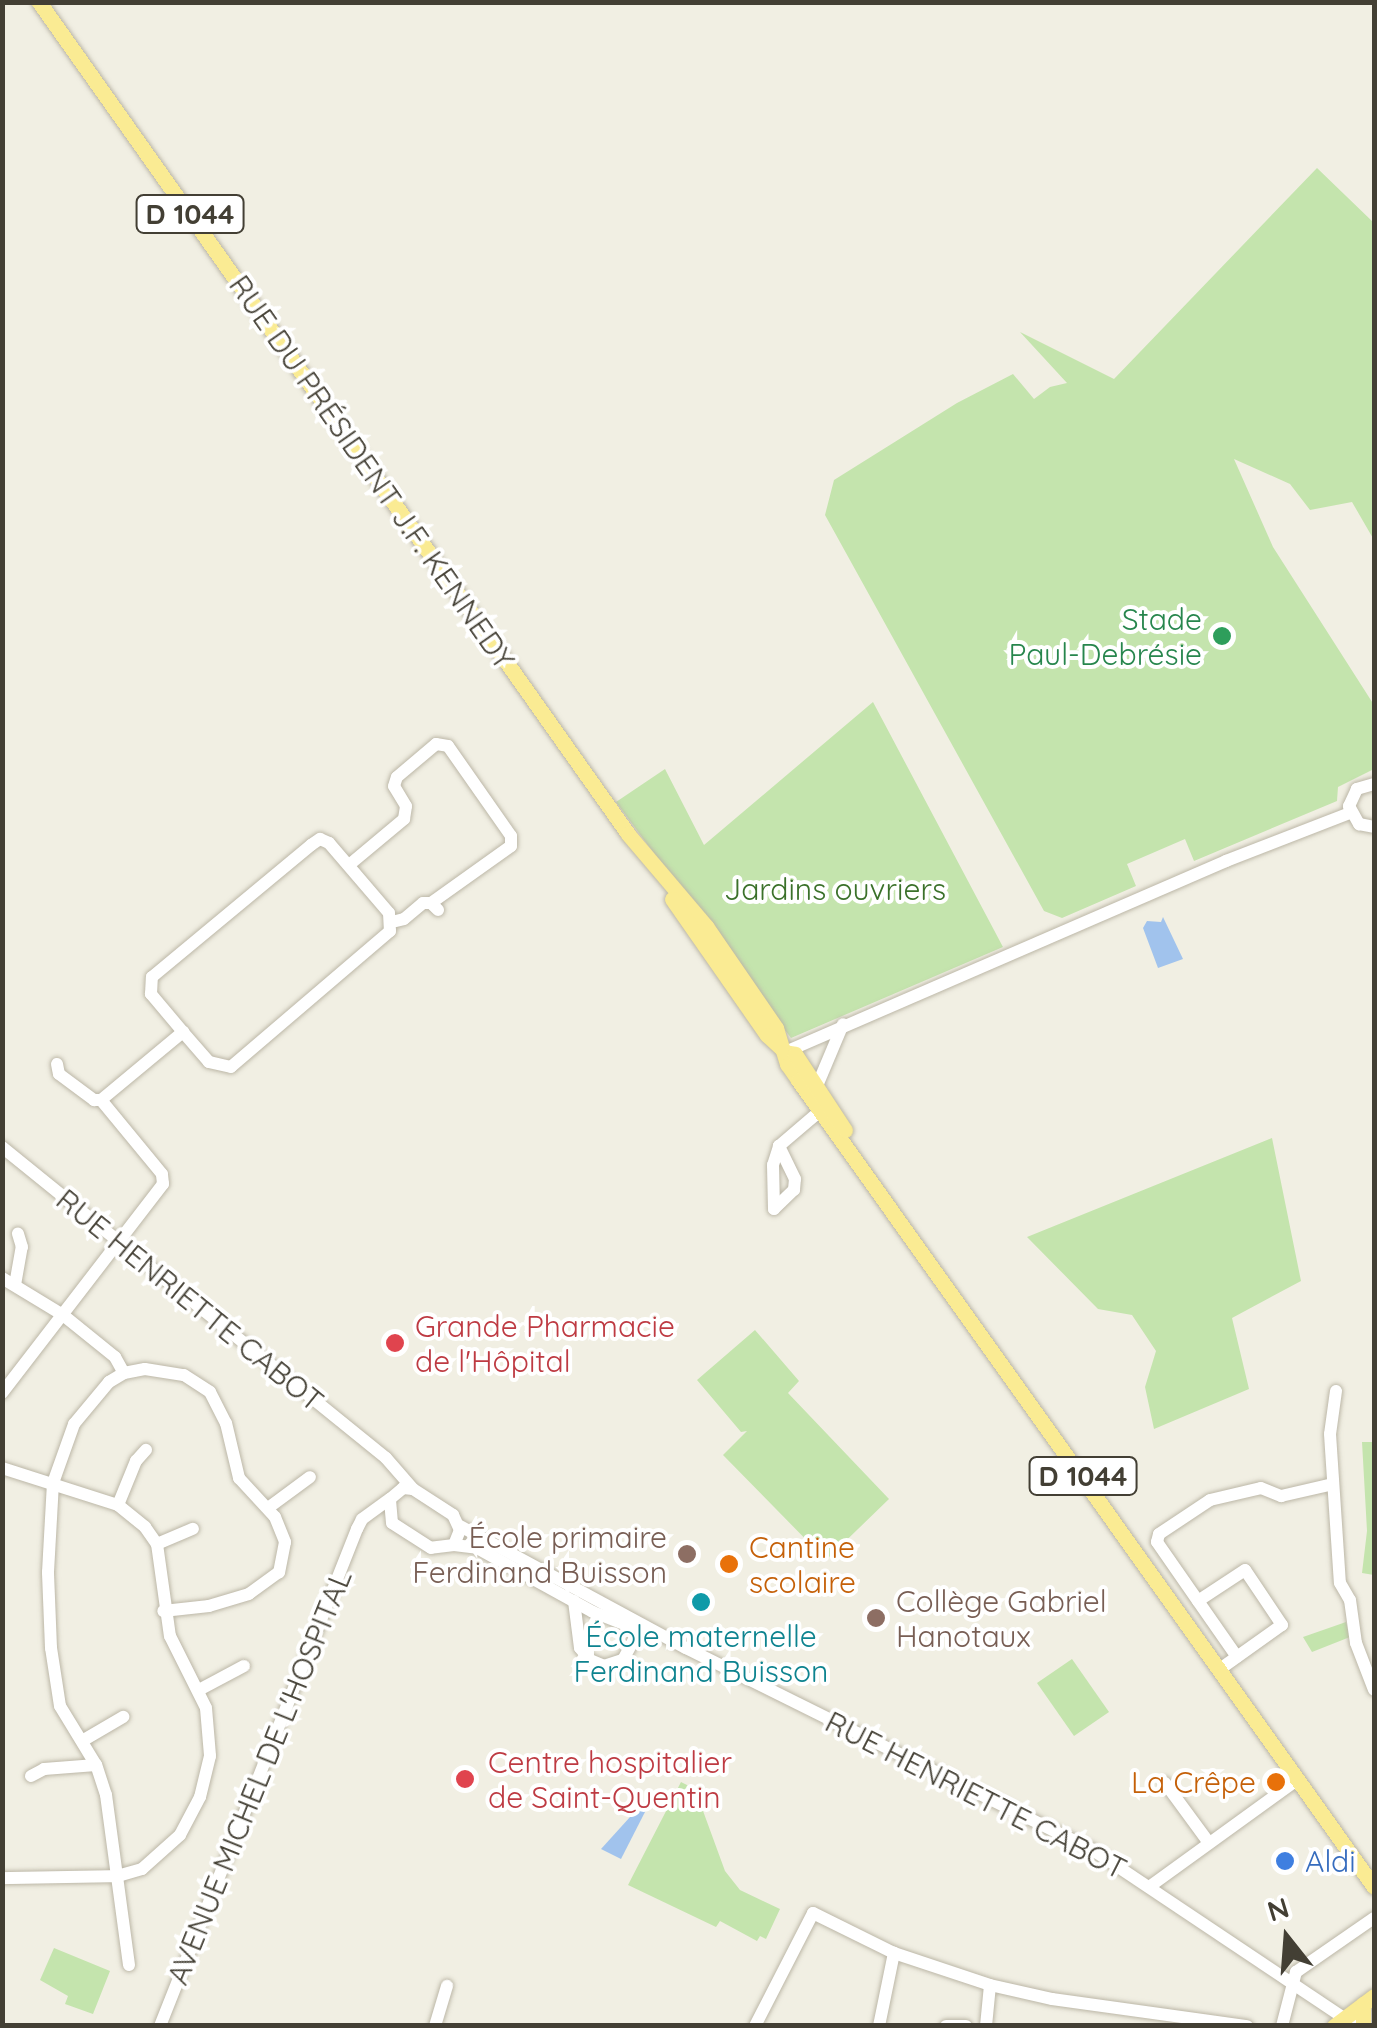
<!DOCTYPE html>
<meta charset="utf-8">
<style>
body{margin:0}
#map{position:relative;width:1377px;height:2028px;overflow:hidden;background:#f1efe3;font-family:Quicksand,sans-serif}
div>[style]{position:absolute}
[style*='--x']{left:calc(var(--x)*1px);top:calc(var(--y)*1px);width:calc(var(--w)*1px);rotate:calc(var(--a)*1deg)}
.green>*{inset:0;background:#c4e4ad}
.water>*{inset:0;background:#a1c3ed}
.roads{filter:drop-shadow(0 0 2px #bcb7a7) drop-shadow(0 0 2px #bcb7a7)}
.minor>*{height:12px;margin:-6px;padding:0 6px;transform-origin:6px;border-radius:6px;background:#fff}
.major>*{height:15px;margin:-7.5px;padding:0 7.5px;transform-origin:7.5px;border-radius:7.5px;background:#faeb93}
.dots>*{width:28px;height:28px;translate:-50% -50%;box-sizing:border-box;border:5px solid #fff;border-radius:50%}
span{translate:-50% -50%;white-space:nowrap;text-align:center;line-height:1.15;-webkit-text-stroke:8px #fff;paint-order:stroke}
.shield-label span{padding:2px 8px;background:#fff;border:2px solid;border-radius:8px;-webkit-text-stroke-width:0}
.shield-label{font-size:28px;color:#433f34;font-weight:700}
.street-label{font-size:30px;color:#433f34}
.leisure-label{font-size:30px;color:#27864d}
.right{translate:-100% -50%;text-align:right}
.park-label{font-size:30px;color:#3b712a}
.health-label{font-size:30px;color:#be3a42}
.left{translate:0 -50%;text-align:left}
.education-label{font-size:30px;color:#785e54}
.food-label{font-size:30px;color:#c56008}
.culture-label{font-size:30px;color:#0d838f}
.shop-label{font-size:30px;color:#366cbe}
.frame{position:absolute;inset:0;border:5px solid #433f34;pointer-events:none}
.north{position:absolute;left:1237px;top:1888px;width:100px;height:100px;-webkit-text-stroke:8px #fff;paint-order:stroke;rotate:343deg;font-size:28px;font-weight:700;line-height:40px;text-align:center;color:#433f34}
.north::after{content:'';display:block;margin:auto;width:35px;height:45px;background:#433f34;clip-path:polygon(50% 0,100% 100%,50% 72%,0 100%)}
</style>
<div id="map">
<div class="green">
<i style="clip-path:polygon(1317px 168px,1374px 223px,1374px 540px,1352px 502px,1310px 510px,1290px 484px,1234px 459px,1273px 547px,1374px 705px,1374px 769px,1338px 787px,1337px 801px,1194px 861px,1185px 839px,1127px 864px,1136px 886px,1062px 918px,1044px 911px,825px 515px,834px 480px,957px 403px,1013px 374px,1034px 399px,1050px 387px,1067px 383px,1020px 332px,1114px 379px)"></i>
<i style="clip-path:polygon(873px 702px,1003px 947px,791px 1038px,616px 802px,665px 769px,704px 845px)"></i>
<i style="clip-path:polygon(1272px 1138px,1301px 1281px,1232px 1318px,1249px 1389px,1154px 1429px,1145px 1387px,1156px 1351px,1132px 1315px,1098px 1309px,1027px 1237px)"></i>
<i style="clip-path:polygon(755px 1330px,799px 1381px,788px 1393px,889px 1499px,826px 1560px,723px 1455px,747px 1431px,741px 1432px,697px 1380px)"></i>
<i style="clip-path:polygon(1362px 1442px,1374px 1442px,1374px 1575px,1362px 1573px,1367px 1531px)"></i>
<i style="clip-path:polygon(1346px 1622px,1350px 1637px,1312px 1652px,1303px 1637px)"></i>
<i style="clip-path:polygon(1072px 1659px,1109px 1712px,1074px 1736px,1037px 1683px)"></i>
<i style="clip-path:polygon(681px 1782px,695px 1789px,725px 1871px,740px 1890px,780px 1909px,766px 1939px,760px 1936px,757px 1941px,720px 1921px,716px 1927px,628px 1885px)"></i>
<i style="clip-path:polygon(54px 1948px,110px 1971px,93px 2014px,65px 2004px,68px 1996px,40px 1980px)"></i>
</div>
<div class="water">
<i style="clip-path:polygon(1163px 917px,1183px 959px,1158px 968px,1143px 928px,1147px 921px,1161px 922px)"></i>
<i style="clip-path:polygon(640px 1806px,646px 1810px,621px 1859px,601px 1849px)"></i>
</div>
<div class="roads">
<div class="minor">
<i style="--x:1374;--y:784;--w:18;--a:164"></i>
<i style="--x:1357;--y:789;--w:19;--a:115"></i>
<i style="--x:1349;--y:806;--w:21;--a:61"></i>
<i style="--x:1359;--y:824;--w:15;--a:11"></i>
<i style="--x:349;--y:865;--w:72;--a:-39.9"></i>
<i style="--x:404;--y:819;--w:13;--a:-81"></i>
<i style="--x:406;--y:806;--w:23;--a:-121"></i>
<i style="--x:394;--y:786;--w:9;--a:-72"></i>
<i style="--x:397;--y:777;--w:51;--a:-40.2"></i>
<i style="--x:436;--y:744;--w:12;--a:9"></i>
<i style="--x:448;--y:746;--w:110;--a:55"></i>
<i style="--x:511;--y:836;--w:10;--a:90"></i>
<i style="--x:511;--y:846;--w:98;--a:144.5"></i>
<i style="--x:392;--y:922;--w:12;--a:-14"></i>
<i style="--x:404;--y:919;--w:25;--a:-40"></i>
<i style="--x:423;--y:903;--w:8;--a:0"></i>
<i style="--x:431;--y:903;--w:10;--a:45"></i>
<i style="--x:785;--y:1052;--w:481;--a:-23.4"></i>
<i style="--x:1226;--y:861;--w:133;--a:-21.2"></i>
<i style="--x:57;--y:1064;--w:10;--a:79"></i>
<i style="--x:59;--y:1074;--w:44;--a:36.6"></i>
<i style="--x:94;--y:1100;--w:7;--a:0"></i>
<i style="--x:817;--y:1086;--w:67;--a:-67.2"></i>
<i style="--x:2;--y:1147;--w:494;--a:39"></i>
<i style="--x:386;--y:1458;--w:41;--a:48.9"></i>
<i style="--x:413;--y:1489;--w:48;--a:33"></i>
<i style="--x:453;--y:1515;--w:17;--a:65"></i>
<i style="--x:460;--y:1530;--w:16;--a:112"></i>
<i style="--x:454;--y:1545;--w:23;--a:173"></i>
<i style="--x:431;--y:1548;--w:46;--a:-147.3"></i>
<i style="--x:392;--y:1523;--w:24;--a:-95"></i>
<i style="--x:390;--y:1499;--w:17;--a:-40"></i>
<i style="--x:403;--y:1488;--w:10;--a:6"></i>
<i style="--x:774;--y:1209;--w:44;--a:-91.3"></i>
<i style="--x:773;--y:1165;--w:20;--a:-72"></i>
<i style="--x:779;--y:1146;--w:63;--a:-40.5"></i>
<i style="--x:774;--y:1209;--w:28;--a:-44"></i>
<i style="--x:794;--y:1190;--w:11;--a:-85"></i>
<i style="--x:795;--y:1179;--w:37;--a:-116"></i>
<i style="--x:2;--y:1278;--w:71;--a:31.2"></i>
<i style="--x:63;--y:1315;--w:67;--a:38.9"></i>
<i style="--x:115;--y:1357;--w:18;--a:61"></i>
<i style="--x:15;--y:1285;--w:39;--a:-80"></i>
<i style="--x:22;--y:1247;--w:14;--a:-107"></i>
<i style="--x:1336;--y:1391;--w:43;--a:97.9"></i>
<i style="--x:1330;--y:1434;--w:149;--a:86.2"></i>
<i style="--x:1340;--y:1583;--w:20;--a:60"></i>
<i style="--x:1350;--y:1600;--w:43;--a:82.1"></i>
<i style="--x:1356;--y:1643;--w:50;--a:69"></i>
<i style="--x:2;--y:1393;--w:264;--a:-52.4"></i>
<i style="--x:163;--y:1184;--w:10;--a:-96"></i>
<i style="--x:162;--y:1174;--w:96;--a:-129.5"></i>
<i style="--x:101;--y:1100;--w:107;--a:-39.7"></i>
<i style="--x:183;--y:1032;--w:50;--a:-130.1"></i>
<i style="--x:151;--y:994;--w:17;--a:-87"></i>
<i style="--x:152;--y:977;--w:207;--a:-39.7"></i>
<i style="--x:311;--y:845;--w:11;--a:-34"></i>
<i style="--x:320;--y:839;--w:10;--a:24"></i>
<i style="--x:329;--y:843;--w:92;--a:49.4"></i>
<i style="--x:389;--y:913;--w:18;--a:87"></i>
<i style="--x:390;--y:931;--w:209;--a:139.5"></i>
<i style="--x:231;--y:1067;--w:23;--a:-167"></i>
<i style="--x:209;--y:1062;--w:40;--a:-131"></i>
<i style="--x:2;--y:1468;--w:122;--a:17.7"></i>
<i style="--x:118;--y:1505;--w:35;--a:39"></i>
<i style="--x:145;--y:1527;--w:21;--a:55"></i>
<i style="--x:157;--y:1544;--w:93;--a:82"></i>
<i style="--x:170;--y:1636;--w:80;--a:63.4"></i>
<i style="--x:206;--y:1708;--w:48;--a:85.2"></i>
<i style="--x:210;--y:1756;--w:42;--a:103.7"></i>
<i style="--x:200;--y:1797;--w:43;--a:117.8"></i>
<i style="--x:180;--y:1835;--w:51;--a:138.2"></i>
<i style="--x:142;--y:1869;--w:25;--a:164"></i>
<i style="--x:118;--y:1876;--w:116;--a:179"></i>
<i style="--x:118;--y:1505;--w:48;--a:-67.8"></i>
<i style="--x:136;--y:1461;--w:15;--a:-48"></i>
<i style="--x:268;--y:1508;--w:52;--a:-36.4"></i>
<i style="--x:460;--y:1526;--w:257;--a:28.4"></i>
<i style="--x:686;--y:1648;--w:454;--a:26.4"></i>
<i style="--x:1093;--y:1850;--w:316;--a:33.8"></i>
<i style="--x:157;--y:1544;--w:39;--a:-23"></i>
<i style="--x:454;--y:1545;--w:23;--a:7"></i>
<i style="--x:477;--y:1548;--w:132;--a:28.9"></i>
<i style="--x:593;--y:1612;--w:42;--a:21"></i>
<i style="--x:574;--y:1601;--w:47;--a:82.7"></i>
<i style="--x:580;--y:1648;--w:16;--a:50"></i>
<i style="--x:590;--y:1660;--w:15;--a:23"></i>
<i style="--x:604;--y:1666;--w:20;--a:-18"></i>
<i style="--x:623;--y:1660;--w:34;--a:-62"></i>
<i style="--x:1198;--y:1601;--w:72;--a:-124.8"></i>
<i style="--x:1157;--y:1542;--w:8;--a:-76"></i>
<i style="--x:1159;--y:1534;--w:61;--a:-33.7"></i>
<i style="--x:1210;--y:1500;--w:52;--a:-13.2"></i>
<i style="--x:1261;--y:1488;--w:22;--a:22"></i>
<i style="--x:1281;--y:1496;--w:53;--a:-13"></i>
<i style="--x:1220;--y:1669;--w:76;--a:-35.4"></i>
<i style="--x:1282;--y:1625;--w:66;--a:-123.9"></i>
<i style="--x:1245;--y:1570;--w:56;--a:146.6"></i>
<i style="--x:1198;--y:1601;--w:68;--a:55.1"></i>
<i style="--x:199;--y:1690;--w:51;--a:-28.1"></i>
<i style="--x:82;--y:1741;--w:48;--a:-30.3"></i>
<i style="--x:31;--y:1776;--w:15;--a:-28"></i>
<i style="--x:44;--y:1769;--w:52;--a:-4.4"></i>
<i style="--x:1165;--y:1783;--w:74;--a:53.7"></i>
<i style="--x:1149;--y:1887;--w:184;--a:-35.9"></i>
<i style="--x:129;--y:1965;--w:172;--a:-97.7"></i>
<i style="--x:106;--y:1795;--w:32;--a:-108"></i>
<i style="--x:96;--y:1765;--w:69;--a:-121.4"></i>
<i style="--x:60;--y:1706;--w:59;--a:-98.8"></i>
<i style="--x:51;--y:1648;--w:76;--a:-92.3"></i>
<i style="--x:48;--y:1572;--w:89;--a:-86.8"></i>
<i style="--x:53;--y:1483;--w:63;--a:-70.4"></i>
<i style="--x:74;--y:1424;--w:55;--a:-50.2"></i>
<i style="--x:109;--y:1382;--w:17;--a:-31"></i>
<i style="--x:124;--y:1373;--w:21;--a:-11"></i>
<i style="--x:145;--y:1369;--w:39;--a:9"></i>
<i style="--x:184;--y:1375;--w:31;--a:33"></i>
<i style="--x:210;--y:1392;--w:35;--a:63"></i>
<i style="--x:226;--y:1423;--w:57;--a:76.7"></i>
<i style="--x:239;--y:1478;--w:53;--a:47.3"></i>
<i style="--x:275;--y:1517;--w:27;--a:68"></i>
<i style="--x:285;--y:1542;--w:31;--a:101"></i>
<i style="--x:279;--y:1572;--w:37;--a:144"></i>
<i style="--x:249;--y:1594;--w:42;--a:163.3"></i>
<i style="--x:209;--y:1606;--w:46;--a:173.8"></i>
<i style="--x:160;--y:2026;--w:535;--a:-68.38"></i>
<i style="--x:357;--y:1529;--w:11;--a:-63"></i>
<i style="--x:362;--y:1519;--w:34;--a:-36"></i>
<i style="--x:435;--y:2026;--w:42;--a:-73.3"></i>
<i style="--x:755;--y:2026;--w:127;--a:-62.8"></i>
<i style="--x:813;--y:1913;--w:90;--a:26.3"></i>
<i style="--x:894;--y:1953;--w:101;--a:18.4"></i>
<i style="--x:990;--y:1985;--w:64;--a:12.7"></i>
<i style="--x:1052;--y:1999;--w:197;--a:7.9"></i>
<i style="--x:879;--y:2026;--w:75;--a:-78.4"></i>
<i style="--x:946;--y:2026;--w:20;--a:0"></i>
<i style="--x:986;--y:2026;--w:41;--a:-84.4"></i>
<i style="--x:1282;--y:2026;--w:56;--a:-75.5"></i>
<i style="--x:1296;--y:1972;--w:95;--a:-34.7"></i>
</div>
<div class="major">
<i style="--x:39;--y:2;--w:1019;--a:54.7"></i>
<i style="--x:628;--y:834;--w:121;--a:49.7"></i>
<i style="--x:706;--y:926;--w:124;--a:55.5"></i>
<i style="--x:776;--y:1028;--w:38;--a:73"></i>
<i style="--x:787;--y:1064;--w:19;--a:55"></i>
<i style="--x:798;--y:1080;--w:991;--a:54.48"></i>
<i style="--x:672;--y:899;--w:166;--a:55.1"></i>
<i style="--x:767;--y:1035;--w:25;--a:43"></i>
<i style="--x:785;--y:1052;--w:10;--a:11"></i>
<i style="--x:795;--y:1054;--w:91;--a:56.7"></i>
<i style="--x:1334;--y:2026;--w:50;--a:-36.9"></i>
<i style="--x:1363;--y:2026;--w:22;--a:-90"></i>
</div>
</div>
<div class="dots">
<i style="left:1222px;top:636px;background:#2e9e5b"></i>
<i style="left:395px;top:1343px;background:#e0444e"></i>
<i style="left:687px;top:1554px;background:#8d6e63"></i>
<i style="left:729px;top:1564px;background:#e8710a"></i>
<i style="left:701px;top:1602px;background:#0f9aa8"></i>
<i style="left:876px;top:1618px;background:#8d6e63"></i>
<i style="left:465px;top:1779px;background:#e0444e"></i>
<i style="left:1276px;top:1782px;background:#e8710a"></i>
<i style="left:1285px;top:1861px;background:#3f7fe0"></i>
</div>
<div class="shield-label">
<span style="left:190px;top:214px">D 1044</span>
<span style="left:1083px;top:1476px">D 1044</span>
</div>
<div class="street-label">
<span style="left:372px;top:472px;rotate:55deg">RUE DU PRÉSIDENT J.F. KENNEDY</span>
<span style="left:190px;top:1300px;rotate:39deg">RUE HENRIETTE CABOT</span>
<span style="left:259px;top:1777px;rotate:-68deg">AVENUE MICHEL DE L'HOSPITAL</span>
<span style="left:976px;top:1795px;rotate:27deg">RUE HENRIETTE CABOT</span>
</div>
<div class="leisure-label">
<span class="right" style="left:1202px;top:636px">Stade<br>Paul-Debrésie</span>
</div>
<div class="park-label">
<span style="left:835px;top:889px">Jardins ouvriers</span>
</div>
<div class="health-label">
<span class="left" style="left:415px;top:1343px">Grande Pharmacie<br>de l'Hôpital</span>
<span class="left" style="left:488px;top:1779px">Centre hospitalier<br>de Saint-Quentin</span>
</div>
<div class="education-label">
<span class="right" style="left:667px;top:1554px">École primaire<br>Ferdinand Buisson</span>
<span class="left" style="left:896px;top:1618px">Collège Gabriel<br>Hanotaux</span>
</div>
<div class="food-label">
<span class="left" style="left:749px;top:1564px">Cantine<br>scolaire</span>
<span class="right" style="left:1256px;top:1782px">La Crêpe</span>
</div>
<div class="culture-label">
<span style="left:701px;top:1653px">École maternelle<br>Ferdinand Buisson</span>
</div>
<div class="shop-label">
<span class="left" style="left:1305px;top:1861px">Aldi</span>
</div>
<div class="frame"></div>
<div class="north">N</div>
</div>
